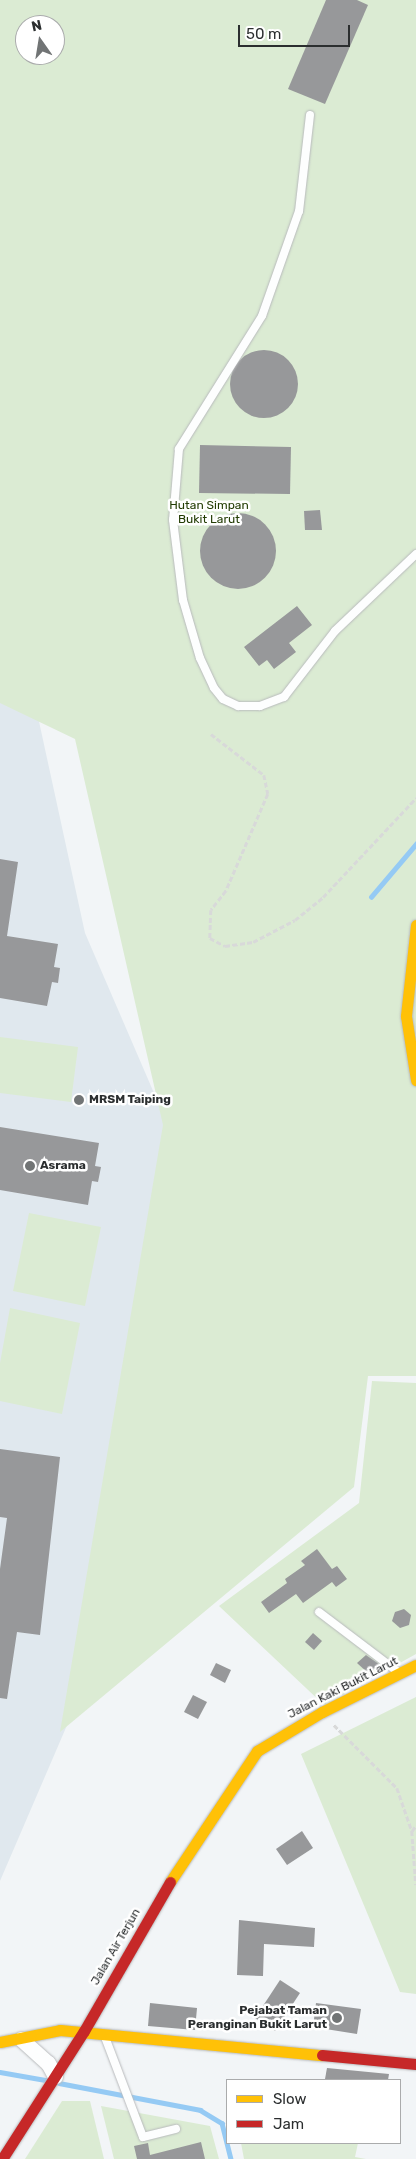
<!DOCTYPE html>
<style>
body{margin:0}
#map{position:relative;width:416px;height:2159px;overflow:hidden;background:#f2f5f7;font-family:Rubik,sans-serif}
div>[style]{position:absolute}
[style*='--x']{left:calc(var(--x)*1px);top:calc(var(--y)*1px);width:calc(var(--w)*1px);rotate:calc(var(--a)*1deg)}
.built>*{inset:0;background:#e0e8ee}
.green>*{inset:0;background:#dbebd3}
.stream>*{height:4.5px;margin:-2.25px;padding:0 2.25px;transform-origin:2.25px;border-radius:2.25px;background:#95caf4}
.building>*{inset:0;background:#97989a}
.round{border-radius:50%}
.path>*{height:2.5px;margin-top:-1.25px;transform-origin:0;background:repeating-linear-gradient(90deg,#d8d9d9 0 5px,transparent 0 7.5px)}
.roads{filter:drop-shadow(0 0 1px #b8babc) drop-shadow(0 0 1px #b8babc)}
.lane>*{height:8px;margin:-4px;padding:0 4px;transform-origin:4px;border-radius:4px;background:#fdfefe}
.street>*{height:15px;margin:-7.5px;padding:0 7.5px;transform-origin:7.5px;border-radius:7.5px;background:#fdfefe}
.slow>*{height:11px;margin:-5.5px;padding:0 5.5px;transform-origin:5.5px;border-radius:5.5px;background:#ffc107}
.jam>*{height:11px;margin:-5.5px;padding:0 5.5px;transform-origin:5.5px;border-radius:5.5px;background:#c62828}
.dots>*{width:14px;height:14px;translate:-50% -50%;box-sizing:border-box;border:2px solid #fff;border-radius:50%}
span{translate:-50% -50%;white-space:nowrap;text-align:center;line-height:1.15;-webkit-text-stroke:5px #fff;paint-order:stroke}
.park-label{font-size:12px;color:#233d04}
.poi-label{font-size:12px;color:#2b2e2f;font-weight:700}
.left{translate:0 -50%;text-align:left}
.right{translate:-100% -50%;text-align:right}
.street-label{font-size:12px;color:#2b2e2f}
.legend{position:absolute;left:226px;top:2079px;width:175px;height:65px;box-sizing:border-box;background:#fff;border:1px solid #aaabac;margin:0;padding:6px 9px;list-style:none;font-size:15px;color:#2b2e2f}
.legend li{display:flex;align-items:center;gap:10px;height:25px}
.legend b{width:25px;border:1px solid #aaabac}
.north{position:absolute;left:15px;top:15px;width:50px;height:50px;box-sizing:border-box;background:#fff;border:1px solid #aaabac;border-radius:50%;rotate:347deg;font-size:14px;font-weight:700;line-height:20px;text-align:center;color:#2b2e2f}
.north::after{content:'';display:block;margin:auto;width:18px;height:22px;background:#717475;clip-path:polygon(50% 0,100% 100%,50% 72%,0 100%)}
.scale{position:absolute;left:238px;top:25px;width:112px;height:22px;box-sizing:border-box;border:2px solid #2b2e2f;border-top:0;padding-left:6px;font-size:15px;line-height:18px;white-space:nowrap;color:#2b2e2f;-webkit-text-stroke:4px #fff;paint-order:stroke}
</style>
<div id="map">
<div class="built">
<i style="clip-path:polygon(0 542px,85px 933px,229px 1267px,105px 1637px,0 1881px)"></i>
</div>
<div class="green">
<i style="clip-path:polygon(evenodd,0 0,416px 0,416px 1376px,368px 1376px,354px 1487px,60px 1732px,163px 1125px,75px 739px,0 703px,0 0,25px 25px,55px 25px,55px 55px,25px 55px,25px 25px)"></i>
<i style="clip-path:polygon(0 1037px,78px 1047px,71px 1102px,0 1093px)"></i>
<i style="clip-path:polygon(29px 1213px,101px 1227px,85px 1306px,13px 1291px)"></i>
<i style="clip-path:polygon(10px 1308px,80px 1323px,62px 1414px,0 1401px,0 1363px)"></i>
<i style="clip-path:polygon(372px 1381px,416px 1383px,416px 1654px,324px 1705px,219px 1606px,359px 1503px)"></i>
<i style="clip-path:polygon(416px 1697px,416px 1994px,400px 1992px,301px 1754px)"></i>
<i style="clip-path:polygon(62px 2101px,90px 2101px,104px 2159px,25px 2159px)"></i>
<i style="clip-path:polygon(101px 2106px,210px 2126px,219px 2159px,114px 2159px)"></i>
<i style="clip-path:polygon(241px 2143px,358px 2143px,355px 2157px,366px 2159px,244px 2159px)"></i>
</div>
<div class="stream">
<i style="--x:371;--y:897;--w:70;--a:-49.7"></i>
<i style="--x:0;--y:2072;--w:47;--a:9.9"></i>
<i style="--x:59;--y:2083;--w:144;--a:10.8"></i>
<i style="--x:200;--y:2110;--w:26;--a:31"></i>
<i style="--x:222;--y:2123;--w:37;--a:76"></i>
</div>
<div class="building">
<i style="clip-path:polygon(326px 0,357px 0,368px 5px,325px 104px,288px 89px)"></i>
<i class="round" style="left:230px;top:350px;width:68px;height:68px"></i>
<i style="clip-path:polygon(200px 445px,291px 447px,290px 494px,199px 493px)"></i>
<i style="clip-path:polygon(320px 510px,322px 530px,305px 530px,304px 511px)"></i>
<i class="round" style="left:200px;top:513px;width:76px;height:76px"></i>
<i style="clip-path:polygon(297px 606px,312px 625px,289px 643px,296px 652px,274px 669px,267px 660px,259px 666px,244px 647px)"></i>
<i style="clip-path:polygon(0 859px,18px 862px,7px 936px,58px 944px,54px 967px,60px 968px,58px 983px,52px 982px,47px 1006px,0 998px)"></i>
<i style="clip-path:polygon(0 1127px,99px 1143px,95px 1166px,101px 1167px,98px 1182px,92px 1181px,88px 1205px,0 1190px)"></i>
<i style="clip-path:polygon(0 1449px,60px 1457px,40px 1635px,17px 1632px,7px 1699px,0 1698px,0 1569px,7px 1518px,0 1517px)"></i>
<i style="clip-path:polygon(317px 1549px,332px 1569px,337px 1566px,347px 1579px,336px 1587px,332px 1582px,303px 1603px,296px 1594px,269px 1613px,261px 1602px,287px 1583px,285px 1579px,305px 1565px,301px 1561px)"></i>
<i style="clip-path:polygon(404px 1609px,411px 1615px,409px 1625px,400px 1628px,392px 1621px,395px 1612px)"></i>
<i style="clip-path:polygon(313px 1633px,322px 1641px,314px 1650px,305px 1642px)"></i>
<i style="clip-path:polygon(366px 1655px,379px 1664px,369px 1674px,357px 1663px)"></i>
<i style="clip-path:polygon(216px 1663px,231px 1670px,225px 1683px,210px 1675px)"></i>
<i style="clip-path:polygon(193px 1695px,207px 1702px,198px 1719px,184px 1712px)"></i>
<i style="clip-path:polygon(302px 1831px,313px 1848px,287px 1865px,276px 1849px)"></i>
<i style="clip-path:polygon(239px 1920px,315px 1928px,314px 1947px,264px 1944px,263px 1976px,237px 1975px)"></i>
<i style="clip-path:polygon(280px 1980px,300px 1993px,275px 2031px,255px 2018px)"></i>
<i style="clip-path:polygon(150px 2003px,197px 2008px,195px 2030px,148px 2026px)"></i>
<i style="clip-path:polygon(316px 2003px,361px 2009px,357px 2034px,313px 2027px)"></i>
<i style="clip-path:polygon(327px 2068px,389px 2074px,388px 2080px,325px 2079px)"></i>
<i style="clip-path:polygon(201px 2142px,205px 2159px,137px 2159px,134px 2146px,148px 2143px,150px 2155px)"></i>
</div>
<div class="path">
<i style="--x:211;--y:734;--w:67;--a:37.7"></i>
<i style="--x:264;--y:775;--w:19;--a:78"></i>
<i style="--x:268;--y:794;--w:106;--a:113.4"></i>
<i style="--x:226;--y:891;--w:24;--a:128"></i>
<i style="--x:211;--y:910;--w:28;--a:92"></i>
<i style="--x:210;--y:938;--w:17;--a:28"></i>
<i style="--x:225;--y:946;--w:28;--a:-8"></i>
<i style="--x:253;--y:942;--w:47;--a:-27.6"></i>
<i style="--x:295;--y:920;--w:36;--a:-39"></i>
<i style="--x:323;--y:897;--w:136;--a:-46.8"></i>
<i style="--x:334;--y:1725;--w:89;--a:45"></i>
<i style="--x:397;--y:1788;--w:46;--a:70.8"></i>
<i style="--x:412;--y:1831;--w:54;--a:85.8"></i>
<i style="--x:412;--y:1831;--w:7;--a:-56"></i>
</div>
<div class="roads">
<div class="lane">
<i style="--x:310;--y:115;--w:97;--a:96.5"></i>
<i style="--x:299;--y:211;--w:111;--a:109.4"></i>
<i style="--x:262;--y:316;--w:157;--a:122"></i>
<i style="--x:179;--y:449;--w:71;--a:94.8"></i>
<i style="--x:173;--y:520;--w:81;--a:82.9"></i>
<i style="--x:183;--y:600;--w:60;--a:73.7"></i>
<i style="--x:200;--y:658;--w:33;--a:65"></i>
<i style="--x:214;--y:688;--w:14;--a:51"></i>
<i style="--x:223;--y:699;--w:17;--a:25"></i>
<i style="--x:238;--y:706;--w:22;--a:0"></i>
<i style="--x:260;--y:706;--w:26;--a:-21"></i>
<i style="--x:284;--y:697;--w:83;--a:-52.3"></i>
<i style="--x:335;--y:631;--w:112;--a:-43.5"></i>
<i style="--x:319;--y:1612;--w:99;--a:37.2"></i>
<i style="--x:105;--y:2037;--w:107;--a:69.2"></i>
<i style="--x:143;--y:2137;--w:34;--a:-14"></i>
</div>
<div class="street">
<i style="--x:21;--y:2039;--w:36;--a:42"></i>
<i style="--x:48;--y:2063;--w:15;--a:62"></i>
</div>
<div class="slow">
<i style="--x:416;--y:925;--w:92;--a:96.3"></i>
<i style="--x:406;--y:1016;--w:65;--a:81.1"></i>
<i style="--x:170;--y:1882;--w:157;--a:-56.4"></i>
<i style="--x:257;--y:1751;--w:76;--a:-31"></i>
<i style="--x:322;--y:1712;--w:105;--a:-26.6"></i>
<i style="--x:0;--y:2042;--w:61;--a:-11.3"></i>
<i style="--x:60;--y:2030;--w:263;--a:5.5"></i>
</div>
<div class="jam">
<i style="--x:322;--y:2055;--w:94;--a:5.5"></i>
<i style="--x:2;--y:2159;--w:152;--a:-57.4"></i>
<i style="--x:84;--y:2031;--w:172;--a:-60"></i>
</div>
</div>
<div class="dots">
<i style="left:79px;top:1100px;background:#717475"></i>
<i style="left:30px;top:1166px;background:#717475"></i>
<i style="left:337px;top:2018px;background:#717475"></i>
</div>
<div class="park-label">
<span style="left:209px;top:513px">Hutan Simpan<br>Bukit Larut</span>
</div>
<div class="poi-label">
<span class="left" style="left:89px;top:1100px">MRSM Taiping</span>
<span class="left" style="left:40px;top:1166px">Asrama</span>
<span class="right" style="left:327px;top:2018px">Pejabat Taman<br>Peranginan Bukit Larut</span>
</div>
<div class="street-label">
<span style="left:343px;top:1688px;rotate:-27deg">Jalan Kaki Bukit Larut</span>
<span style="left:116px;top:1947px;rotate:-60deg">Jalan Air Terjun</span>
</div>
<ul class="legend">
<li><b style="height:6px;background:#ffc107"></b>Slow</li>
<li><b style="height:6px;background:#c62828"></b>Jam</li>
</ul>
<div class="north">N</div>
<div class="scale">50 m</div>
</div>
